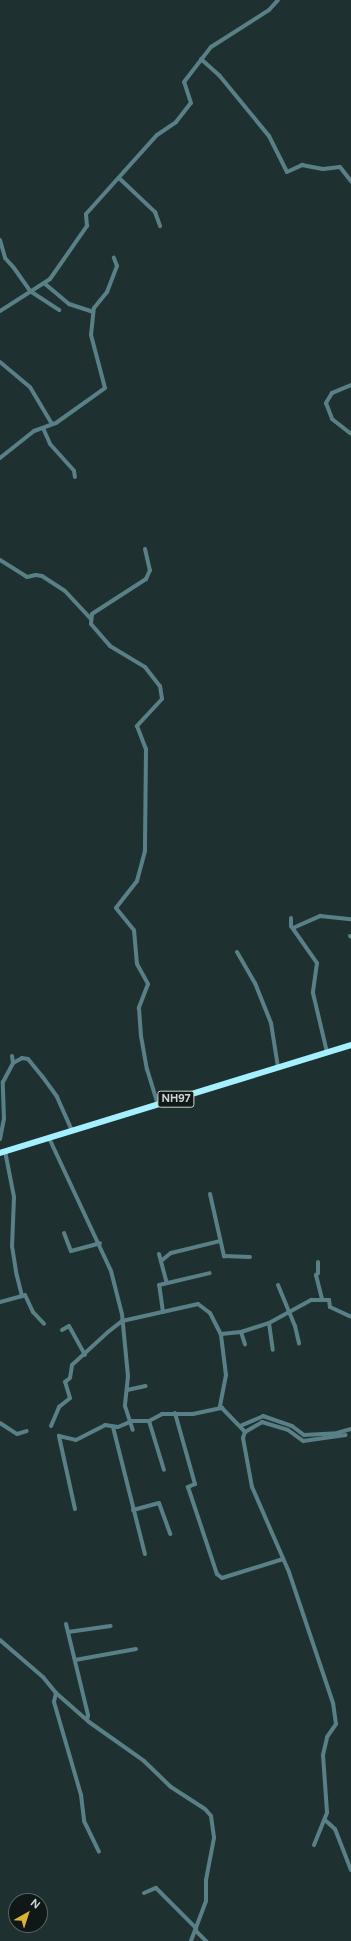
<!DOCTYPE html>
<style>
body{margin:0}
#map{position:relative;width:351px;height:1941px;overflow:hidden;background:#1e3130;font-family:Figtree,sans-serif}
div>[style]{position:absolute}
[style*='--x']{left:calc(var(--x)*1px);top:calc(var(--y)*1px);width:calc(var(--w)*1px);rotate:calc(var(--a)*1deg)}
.minor>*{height:4px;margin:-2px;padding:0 2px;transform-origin:2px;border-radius:2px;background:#5a8087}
.highway>*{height:6px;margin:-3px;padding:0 3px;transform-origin:3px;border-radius:3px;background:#a4f0ff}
span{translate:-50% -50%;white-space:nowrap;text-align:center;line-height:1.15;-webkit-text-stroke:4px #0f1717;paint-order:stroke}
.shield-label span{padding:1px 3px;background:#0f1717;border:1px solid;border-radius:3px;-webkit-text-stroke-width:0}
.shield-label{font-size:11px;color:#cad5d4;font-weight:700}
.north{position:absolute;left:8px;top:1893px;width:40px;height:40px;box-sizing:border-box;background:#0f1717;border:1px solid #5a6363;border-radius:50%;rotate:39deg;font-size:11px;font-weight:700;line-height:16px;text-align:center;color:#cad5d4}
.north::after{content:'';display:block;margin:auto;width:14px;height:18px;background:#dab333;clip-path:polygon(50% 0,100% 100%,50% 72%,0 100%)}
</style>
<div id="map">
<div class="minor">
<i style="--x:201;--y:59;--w:24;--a:42"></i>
<i style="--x:219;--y:75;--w:79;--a:50.7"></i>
<i style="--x:269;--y:136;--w:40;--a:63.4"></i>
<i style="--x:287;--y:172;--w:17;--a:-25"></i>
<i style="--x:302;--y:165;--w:21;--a:11"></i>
<i style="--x:323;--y:169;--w:17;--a:-7"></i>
<i style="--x:340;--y:167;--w:18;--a:52"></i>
<i style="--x:119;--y:178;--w:50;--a:43.4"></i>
<i style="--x:155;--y:212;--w:15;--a:70"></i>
<i style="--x:0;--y:240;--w:19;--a:74"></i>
<i style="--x:5;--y:258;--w:13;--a:48"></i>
<i style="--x:14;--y:268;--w:28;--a:55"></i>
<i style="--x:30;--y:291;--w:35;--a:33"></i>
<i style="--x:44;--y:283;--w:33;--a:40"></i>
<i style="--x:69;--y:304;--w:25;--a:18"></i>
<i style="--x:0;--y:311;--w:59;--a:-32.6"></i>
<i style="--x:50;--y:279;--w:65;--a:-55.1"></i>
<i style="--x:87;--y:226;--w:12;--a:-95"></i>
<i style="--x:86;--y:214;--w:106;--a:-48.1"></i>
<i style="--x:157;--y:135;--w:23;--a:-34"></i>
<i style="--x:176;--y:122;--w:24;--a:-52"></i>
<i style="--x:191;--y:103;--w:22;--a:-108"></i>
<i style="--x:184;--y:82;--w:44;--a:-52.4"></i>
<i style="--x:211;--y:47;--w:69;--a:-32.5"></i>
<i style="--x:269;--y:10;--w:13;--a:-48"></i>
<i style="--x:0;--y:362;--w:39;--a:40"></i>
<i style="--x:30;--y:387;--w:43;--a:59.3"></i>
<i style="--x:351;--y:385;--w:21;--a:157"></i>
<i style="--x:332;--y:393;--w:12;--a:121"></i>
<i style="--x:326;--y:403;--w:17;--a:69"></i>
<i style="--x:332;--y:419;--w:24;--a:38"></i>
<i style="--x:43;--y:428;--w:17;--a:66"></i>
<i style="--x:50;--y:444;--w:36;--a:48"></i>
<i style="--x:74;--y:471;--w:6;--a:81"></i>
<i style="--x:0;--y:458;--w:43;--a:-38.5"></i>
<i style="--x:34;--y:431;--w:23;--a:-20"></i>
<i style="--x:56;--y:423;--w:60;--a:-35.5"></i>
<i style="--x:105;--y:388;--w:55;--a:-104.8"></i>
<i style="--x:91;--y:335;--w:27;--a:-84"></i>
<i style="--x:94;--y:308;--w:21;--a:-51"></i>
<i style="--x:107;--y:292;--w:28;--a:-69"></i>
<i style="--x:117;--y:266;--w:9;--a:-111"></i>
<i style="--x:145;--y:549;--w:22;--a:77"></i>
<i style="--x:150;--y:570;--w:10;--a:114"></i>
<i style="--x:146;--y:579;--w:64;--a:147.1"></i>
<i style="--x:92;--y:614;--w:10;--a:96"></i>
<i style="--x:91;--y:624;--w:29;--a:49"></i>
<i style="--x:110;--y:646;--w:41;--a:31"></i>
<i style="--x:145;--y:667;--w:24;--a:52"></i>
<i style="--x:160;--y:686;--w:13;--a:81"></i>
<i style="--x:162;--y:699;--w:37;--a:133"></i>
<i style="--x:137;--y:726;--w:25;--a:69"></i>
<i style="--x:146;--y:749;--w:102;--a:90.6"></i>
<i style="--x:145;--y:851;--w:31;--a:105"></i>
<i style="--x:137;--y:881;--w:34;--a:128"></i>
<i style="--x:116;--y:908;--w:28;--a:51"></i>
<i style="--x:134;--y:930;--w:34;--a:85"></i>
<i style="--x:137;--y:964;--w:23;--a:61"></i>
<i style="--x:148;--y:984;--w:26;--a:111"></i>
<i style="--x:139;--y:1008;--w:28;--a:86"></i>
<i style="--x:141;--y:1036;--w:34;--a:80"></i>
<i style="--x:147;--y:1069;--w:37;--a:73"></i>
<i style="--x:0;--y:560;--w:32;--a:32"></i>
<i style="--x:27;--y:577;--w:9;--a:-13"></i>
<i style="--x:36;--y:575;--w:6;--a:9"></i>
<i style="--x:42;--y:576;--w:27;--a:33"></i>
<i style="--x:65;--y:591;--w:38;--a:47"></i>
<i style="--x:291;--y:918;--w:8;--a:90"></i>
<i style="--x:291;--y:926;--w:45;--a:54.9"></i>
<i style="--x:317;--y:963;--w:30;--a:98"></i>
<i style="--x:313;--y:993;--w:61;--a:76.7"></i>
<i style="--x:293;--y:928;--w:30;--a:-24"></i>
<i style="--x:320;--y:916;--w:31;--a:6"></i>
<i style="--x:350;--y:936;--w:1;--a:45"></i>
<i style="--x:237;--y:952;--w:36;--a:60"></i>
<i style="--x:255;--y:983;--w:43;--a:68.2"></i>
<i style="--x:271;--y:1023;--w:45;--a:81"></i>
<i style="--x:12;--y:1056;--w:7;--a:82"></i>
<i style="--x:49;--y:1138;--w:147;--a:65"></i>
<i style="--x:111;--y:1271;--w:44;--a:75.7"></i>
<i style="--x:122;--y:1314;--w:62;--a:84.5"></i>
<i style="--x:128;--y:1376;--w:30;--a:96"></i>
<i style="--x:125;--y:1406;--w:25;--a:72"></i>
<i style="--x:0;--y:1139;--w:20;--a:-79"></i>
<i style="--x:4;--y:1119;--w:37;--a:-92"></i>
<i style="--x:3;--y:1082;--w:21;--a:-62"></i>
<i style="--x:13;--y:1063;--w:10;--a:-29"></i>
<i style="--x:22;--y:1058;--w:6;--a:9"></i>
<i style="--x:28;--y:1059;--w:22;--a:51"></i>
<i style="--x:42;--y:1076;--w:26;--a:54"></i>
<i style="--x:57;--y:1097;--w:36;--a:66"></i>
<i style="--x:5;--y:1151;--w:47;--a:78.9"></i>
<i style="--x:14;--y:1197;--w:49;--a:92.3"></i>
<i style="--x:12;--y:1246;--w:30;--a:81"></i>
<i style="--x:17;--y:1276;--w:21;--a:76"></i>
<i style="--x:22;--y:1296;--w:3;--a:-18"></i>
<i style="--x:25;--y:1295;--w:19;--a:65"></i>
<i style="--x:33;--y:1312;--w:16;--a:47"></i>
<i style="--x:210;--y:1194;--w:64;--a:77.3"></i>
<i style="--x:224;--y:1256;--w:26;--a:2"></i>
<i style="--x:64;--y:1233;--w:19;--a:69"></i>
<i style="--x:71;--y:1251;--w:30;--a:-15"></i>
<i style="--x:159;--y:1254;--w:30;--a:75"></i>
<i style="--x:161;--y:1261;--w:13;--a:-39"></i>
<i style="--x:171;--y:1253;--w:50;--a:-13.8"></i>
<i style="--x:318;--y:1262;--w:11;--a:90"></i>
<i style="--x:318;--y:1273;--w:3;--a:135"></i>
<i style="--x:316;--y:1275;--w:25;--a:76"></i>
<i style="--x:278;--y:1285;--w:44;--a:67.5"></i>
<i style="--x:295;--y:1326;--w:18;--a:77"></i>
<i style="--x:0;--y:1302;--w:23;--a:-15"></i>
<i style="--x:163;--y:1312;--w:27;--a:-98"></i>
<i style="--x:159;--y:1285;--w:52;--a:-13.2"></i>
<i style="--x:269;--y:1323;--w:27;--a:82"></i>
<i style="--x:62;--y:1330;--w:8;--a:-30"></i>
<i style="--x:69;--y:1326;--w:33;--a:61"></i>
<i style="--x:241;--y:1332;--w:13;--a:72"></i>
<i style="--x:221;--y:1334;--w:20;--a:-6"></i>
<i style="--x:241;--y:1332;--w:29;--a:-18"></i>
<i style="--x:269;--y:1323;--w:48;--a:-28.7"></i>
<i style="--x:311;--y:1300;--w:18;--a:0"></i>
<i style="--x:329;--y:1300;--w:7;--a:82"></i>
<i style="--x:330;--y:1307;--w:23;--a:25"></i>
<i style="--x:127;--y:1390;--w:19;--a:-12"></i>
<i style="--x:175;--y:1413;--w:74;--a:74.3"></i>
<i style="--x:195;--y:1484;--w:8;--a:157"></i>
<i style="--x:188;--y:1487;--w:92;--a:71.6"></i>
<i style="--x:217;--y:1574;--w:6;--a:39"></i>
<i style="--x:222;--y:1578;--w:64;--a:-17.3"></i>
<i style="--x:149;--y:1421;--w:51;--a:73"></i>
<i style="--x:0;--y:1423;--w:20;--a:33"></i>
<i style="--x:17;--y:1434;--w:10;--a:-17"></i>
<i style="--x:51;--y:1426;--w:21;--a:-67"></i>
<i style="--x:59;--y:1407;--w:14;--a:-39"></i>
<i style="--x:70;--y:1398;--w:17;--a:-107"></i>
<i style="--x:65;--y:1382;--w:6;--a:-39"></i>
<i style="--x:70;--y:1378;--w:13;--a:-81"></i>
<i style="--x:72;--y:1365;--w:49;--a:-42.5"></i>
<i style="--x:108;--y:1332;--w:18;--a:-38"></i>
<i style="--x:122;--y:1321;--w:78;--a:-12.6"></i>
<i style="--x:198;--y:1304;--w:15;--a:37"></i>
<i style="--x:210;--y:1313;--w:25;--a:63"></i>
<i style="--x:221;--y:1335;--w:40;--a:82.9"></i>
<i style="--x:226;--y:1375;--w:32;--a:101"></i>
<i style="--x:220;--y:1406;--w:36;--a:46"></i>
<i style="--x:240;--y:1426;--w:25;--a:-23"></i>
<i style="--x:263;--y:1416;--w:31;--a:19"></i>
<i style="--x:292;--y:1426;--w:15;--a:37"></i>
<i style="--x:304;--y:1435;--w:33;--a:-3"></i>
<i style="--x:337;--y:1433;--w:15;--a:-16"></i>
<i style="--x:113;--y:1427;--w:131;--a:75.9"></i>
<i style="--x:75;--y:1509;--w:75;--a:-102.4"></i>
<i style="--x:59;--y:1436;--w:17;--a:13"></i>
<i style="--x:76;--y:1440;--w:33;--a:-27"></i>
<i style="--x:105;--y:1425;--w:13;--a:9"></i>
<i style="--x:118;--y:1427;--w:15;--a:-23"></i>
<i style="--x:132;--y:1421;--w:17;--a:0"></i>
<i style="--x:149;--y:1421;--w:15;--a:-28"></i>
<i style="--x:162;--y:1414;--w:31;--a:0"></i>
<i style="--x:193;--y:1414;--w:30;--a:-12"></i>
<i style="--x:133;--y:1510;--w:27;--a:-15"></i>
<i style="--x:159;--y:1503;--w:33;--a:70"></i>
<i style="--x:66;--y:1624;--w:94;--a:76.4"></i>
<i style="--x:88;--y:1715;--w:5;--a:101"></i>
<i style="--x:68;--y:1632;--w:43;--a:-7.9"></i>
<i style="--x:0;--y:1640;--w:57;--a:40.7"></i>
<i style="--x:43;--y:1677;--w:21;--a:51"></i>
<i style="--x:56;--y:1693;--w:44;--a:41.3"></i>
<i style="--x:89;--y:1722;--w:67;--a:35.3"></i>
<i style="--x:144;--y:1761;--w:37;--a:44"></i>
<i style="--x:171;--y:1787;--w:40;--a:32.9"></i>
<i style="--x:205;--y:1809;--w:9;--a:49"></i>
<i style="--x:211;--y:1816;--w:22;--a:82"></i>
<i style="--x:214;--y:1838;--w:43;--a:100.8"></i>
<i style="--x:206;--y:1880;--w:21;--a:90"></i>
<i style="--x:206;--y:1901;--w:43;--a:110.6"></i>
<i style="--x:75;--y:1660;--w:62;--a:-10.2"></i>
<i style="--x:56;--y:1693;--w:9;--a:103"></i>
<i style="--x:54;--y:1702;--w:97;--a:73.8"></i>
<i style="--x:81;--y:1795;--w:26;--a:83"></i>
<i style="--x:84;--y:1821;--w:34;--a:64"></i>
<i style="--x:325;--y:1820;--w:13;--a:42"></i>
<i style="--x:335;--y:1829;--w:44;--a:68.7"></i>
<i style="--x:314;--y:1845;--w:35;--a:-68"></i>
<i style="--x:327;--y:1812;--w:57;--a:-94"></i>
<i style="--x:323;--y:1755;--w:18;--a:-77"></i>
<i style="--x:327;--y:1737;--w:16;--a:-55"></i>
<i style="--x:336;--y:1724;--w:21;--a:-98"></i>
<i style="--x:333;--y:1703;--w:138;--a:-108.6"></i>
<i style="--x:289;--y:1572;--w:93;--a:-113.5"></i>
<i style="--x:252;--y:1487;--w:50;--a:-100.4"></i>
<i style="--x:243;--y:1438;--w:6;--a:-72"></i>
<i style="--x:245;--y:1432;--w:20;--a:-30"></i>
<i style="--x:262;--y:1422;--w:27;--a:17"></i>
<i style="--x:288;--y:1430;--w:19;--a:36"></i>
<i style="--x:303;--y:1441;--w:43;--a:-7.9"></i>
<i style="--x:144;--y:1893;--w:13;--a:-23"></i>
<i style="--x:156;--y:1888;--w:57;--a:45"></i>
<i style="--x:195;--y:1930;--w:16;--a:45"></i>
</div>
<div class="highway">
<i style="--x:0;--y:1153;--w:367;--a:-17.1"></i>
</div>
<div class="shield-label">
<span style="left:176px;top:1099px">NH97</span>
</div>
<div class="north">N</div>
</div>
